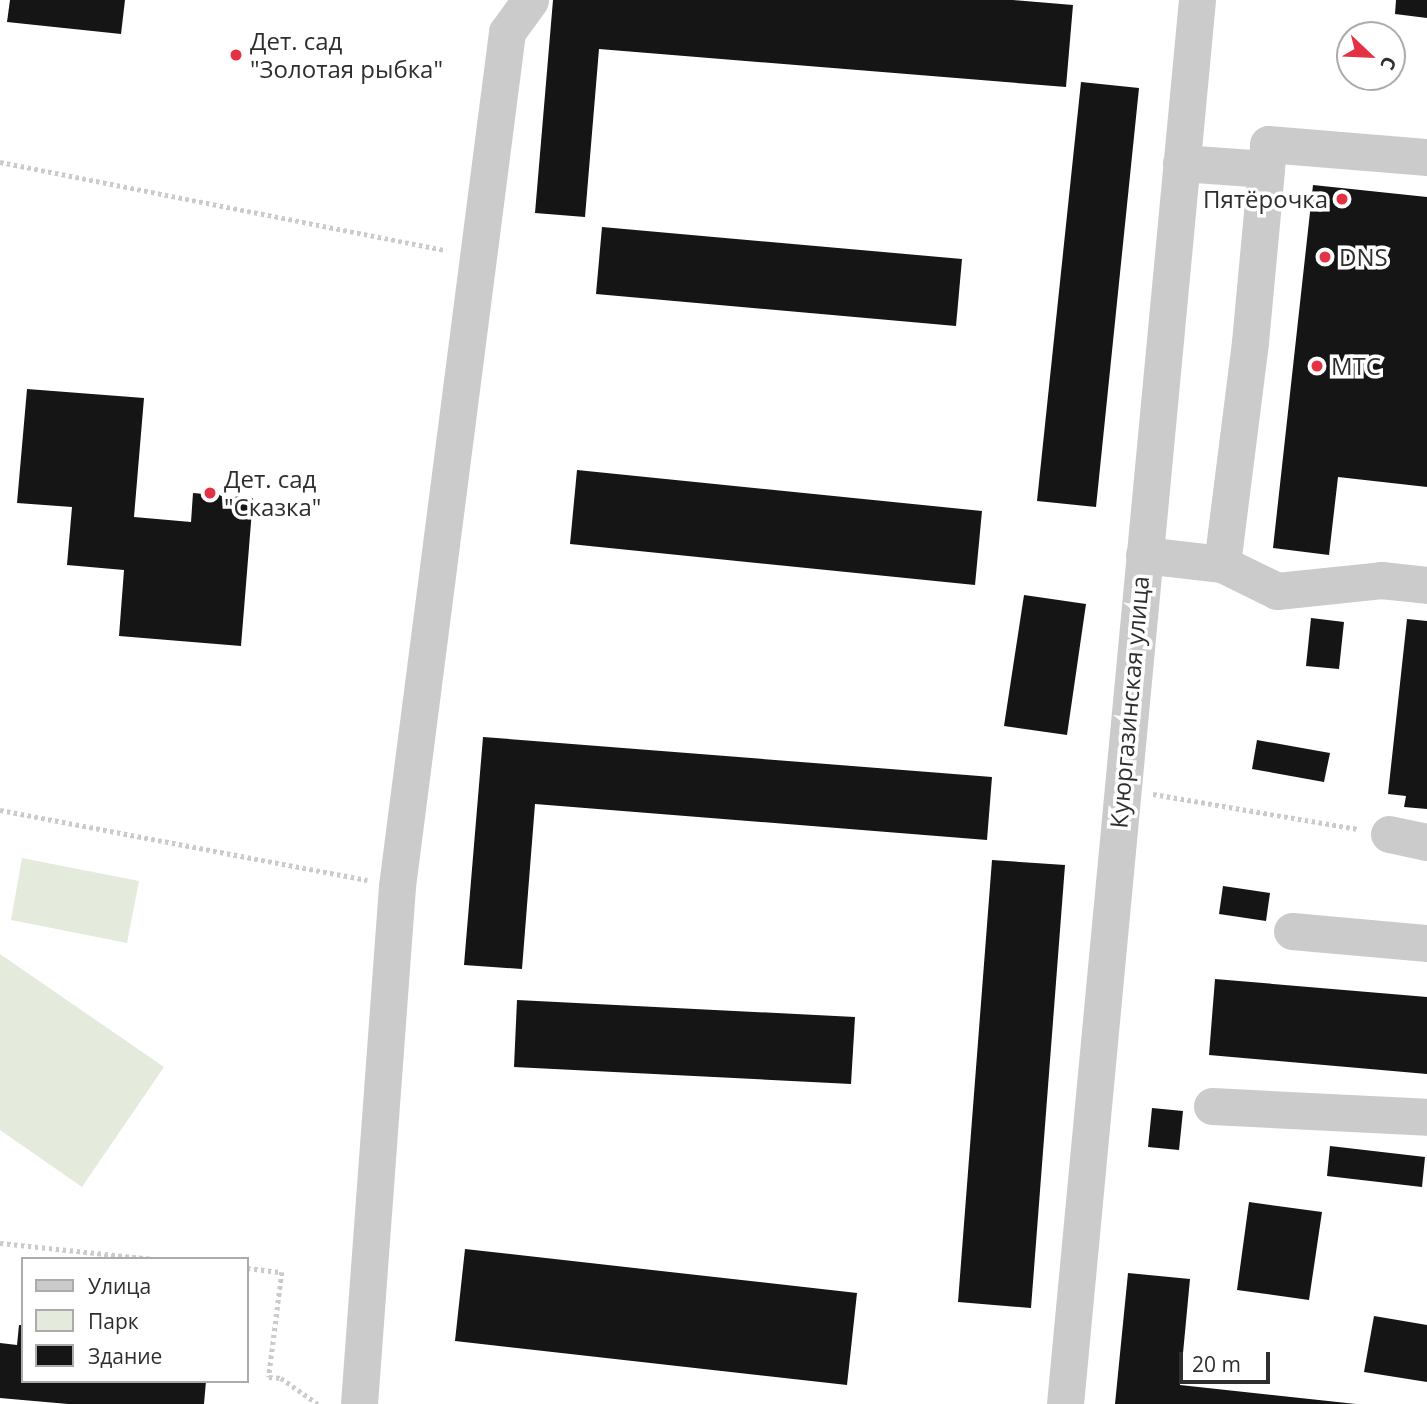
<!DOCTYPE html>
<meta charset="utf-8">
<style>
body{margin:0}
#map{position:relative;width:1427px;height:1404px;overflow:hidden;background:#fff;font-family:"Open Sans",sans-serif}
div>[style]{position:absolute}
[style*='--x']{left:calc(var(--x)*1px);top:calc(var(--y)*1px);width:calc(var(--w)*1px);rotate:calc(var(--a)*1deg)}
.green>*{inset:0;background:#e5ebdc}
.building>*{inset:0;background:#151515}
.path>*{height:4.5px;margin-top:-2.25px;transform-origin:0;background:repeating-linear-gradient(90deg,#cbcbcb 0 3.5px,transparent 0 7px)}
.minor>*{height:37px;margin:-18.5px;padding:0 18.5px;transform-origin:18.5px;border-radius:18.5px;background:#cbcbcb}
.dots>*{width:19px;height:19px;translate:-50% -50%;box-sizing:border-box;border:4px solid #fff;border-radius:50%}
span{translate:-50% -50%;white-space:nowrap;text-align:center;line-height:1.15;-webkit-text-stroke:7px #fff;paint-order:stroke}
.poi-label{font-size:24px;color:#2e2e2e}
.left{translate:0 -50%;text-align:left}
.right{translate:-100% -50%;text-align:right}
.street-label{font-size:24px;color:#2e2e2e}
.legend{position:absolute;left:21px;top:1257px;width:228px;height:126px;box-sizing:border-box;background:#fff;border:2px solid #ababab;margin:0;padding:9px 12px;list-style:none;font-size:21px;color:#2e2e2e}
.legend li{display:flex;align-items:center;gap:14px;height:35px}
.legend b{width:35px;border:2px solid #ababab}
.north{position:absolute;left:1336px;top:21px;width:70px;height:70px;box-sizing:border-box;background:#fff;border:2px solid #ababab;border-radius:50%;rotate:113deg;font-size:19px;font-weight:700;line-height:28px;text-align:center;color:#2e2e2e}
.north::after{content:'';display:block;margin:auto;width:24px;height:32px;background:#e43143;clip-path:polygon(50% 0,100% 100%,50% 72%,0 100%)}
.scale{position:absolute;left:1179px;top:1352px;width:91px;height:32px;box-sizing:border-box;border:4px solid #2e2e2e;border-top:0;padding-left:9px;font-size:21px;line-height:24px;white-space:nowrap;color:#2e2e2e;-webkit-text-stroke:5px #fff;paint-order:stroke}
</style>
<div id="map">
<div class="green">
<i style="clip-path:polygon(22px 858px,139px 881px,127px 943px,11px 920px)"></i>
<i style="clip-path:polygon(0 954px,164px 1067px,82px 1187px,0 1130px)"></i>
</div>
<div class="building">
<i style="clip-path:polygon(10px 0,125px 0,121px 34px,7px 22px)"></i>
<i style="clip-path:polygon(553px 0,1013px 0,1073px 5px,1066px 87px,599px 49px,585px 217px,535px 213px)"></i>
<i style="clip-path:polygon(1396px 0,1427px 0,1427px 18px,1395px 14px)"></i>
<i style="clip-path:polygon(1081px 82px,1139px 88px,1096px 507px,1037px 501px)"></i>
<i style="clip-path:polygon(1313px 185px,1427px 197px,1427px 487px,1338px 477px,1329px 555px,1273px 548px)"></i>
<i style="clip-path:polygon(602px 227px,962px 259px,956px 326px,596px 294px)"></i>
<i style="clip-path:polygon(27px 389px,144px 398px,134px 517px,191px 522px,193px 493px,253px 498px,241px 646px,119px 636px,124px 570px,67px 565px,72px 507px,17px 503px)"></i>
<i style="clip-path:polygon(577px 470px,982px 511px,975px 585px,570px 544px)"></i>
<i style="clip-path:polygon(1024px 595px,1086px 604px,1067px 735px,1004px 726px)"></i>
<i style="clip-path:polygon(1311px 618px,1344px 622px,1339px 669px,1306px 666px)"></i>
<i style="clip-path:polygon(1407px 619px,1427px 621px,1427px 809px,1404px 807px,1406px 796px,1388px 794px)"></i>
<i style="clip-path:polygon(483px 737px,992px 777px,987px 840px,535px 804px,522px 969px,464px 965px)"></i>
<i style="clip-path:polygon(1257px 740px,1330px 753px,1324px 782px,1252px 769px)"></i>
<i style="clip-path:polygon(992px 860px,1065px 865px,1031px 1308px,958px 1302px)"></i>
<i style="clip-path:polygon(1223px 886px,1270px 893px,1266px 921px,1219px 914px)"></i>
<i style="clip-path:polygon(1215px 979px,1427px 997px,1427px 1074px,1209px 1055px)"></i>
<i style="clip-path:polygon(517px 1000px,855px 1017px,851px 1084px,514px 1067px)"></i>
<i style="clip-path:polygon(1152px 1108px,1183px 1111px,1179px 1150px,1148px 1147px)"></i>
<i style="clip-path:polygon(1330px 1146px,1425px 1157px,1422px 1187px,1327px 1176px)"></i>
<i style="clip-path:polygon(1249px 1202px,1322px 1212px,1309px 1300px,1237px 1290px)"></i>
<i style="clip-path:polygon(465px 1249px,857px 1293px,847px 1385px,455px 1341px)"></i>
<i style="clip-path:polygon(1128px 1273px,1190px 1279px,1180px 1385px,1356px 1404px,1115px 1404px)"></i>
<i style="clip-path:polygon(1374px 1316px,1427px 1325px,1427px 1382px,1364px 1372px)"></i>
<i style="clip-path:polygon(19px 1325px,23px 1325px,23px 1381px,206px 1381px,204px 1404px,68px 1404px,0 1398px,0 1343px,17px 1345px)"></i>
</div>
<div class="path">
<i style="--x:0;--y:162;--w:455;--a:11.2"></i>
<i style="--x:1153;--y:794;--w:208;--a:9.7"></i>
<i style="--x:0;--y:810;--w:374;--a:10.8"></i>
<i style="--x:0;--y:1243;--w:154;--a:6"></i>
<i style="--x:247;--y:1268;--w:35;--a:7"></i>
<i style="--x:282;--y:1272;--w:106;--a:97.1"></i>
<i style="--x:269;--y:1377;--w:12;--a:5"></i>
<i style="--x:281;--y:1378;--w:45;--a:35.1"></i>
</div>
<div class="minor">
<i style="--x:1181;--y:163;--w:85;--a:4"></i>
<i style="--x:1266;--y:169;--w:25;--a:-85"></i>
<i style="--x:1268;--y:144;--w:160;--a:4.7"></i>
<i style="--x:1144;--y:555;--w:79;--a:6.6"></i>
<i style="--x:1222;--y:564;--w:61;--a:26.1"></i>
<i style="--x:1277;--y:591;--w:105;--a:-6"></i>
<i style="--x:1381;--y:580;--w:46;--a:6.2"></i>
<i style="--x:1222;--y:564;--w:224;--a:-82.8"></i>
<i style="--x:1250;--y:342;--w:174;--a:-84.7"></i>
<i style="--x:1389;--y:834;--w:39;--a:12"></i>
<i style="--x:1292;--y:931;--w:136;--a:5.1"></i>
<i style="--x:1212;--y:1106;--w:215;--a:2.9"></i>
<i style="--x:359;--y:1404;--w:519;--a:-85.8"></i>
<i style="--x:397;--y:886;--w:861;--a:-82.66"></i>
<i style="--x:507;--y:32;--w:39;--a:-54"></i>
<i style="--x:1065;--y:1404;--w:1410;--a:-84.63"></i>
</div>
<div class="dots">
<i style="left:236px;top:55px;background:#e43143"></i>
<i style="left:1342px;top:199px;background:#e43143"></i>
<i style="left:1325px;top:257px;background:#e43143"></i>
<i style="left:1317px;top:366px;background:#e43143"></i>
<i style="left:210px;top:493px;background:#e43143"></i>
</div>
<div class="poi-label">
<span class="left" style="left:250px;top:55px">Дет. сад<br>"Золотая рыбка"</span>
<span class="right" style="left:1328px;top:199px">Пятёрочка</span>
<span class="left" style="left:1339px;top:257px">DNS</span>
<span class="left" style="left:1331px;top:366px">МТС</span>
<span class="left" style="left:224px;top:493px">Дет. сад<br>"Сказка"</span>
</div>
<div class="street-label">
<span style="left:1129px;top:702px;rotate:-85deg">Куюргазинская улица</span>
</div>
<ul class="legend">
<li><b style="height:9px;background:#cbcbcb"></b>Улица</li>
<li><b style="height:19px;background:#e5ebdc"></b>Парк</li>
<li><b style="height:19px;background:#151515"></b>Здание</li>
</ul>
<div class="north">С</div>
<div class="scale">20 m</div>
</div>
